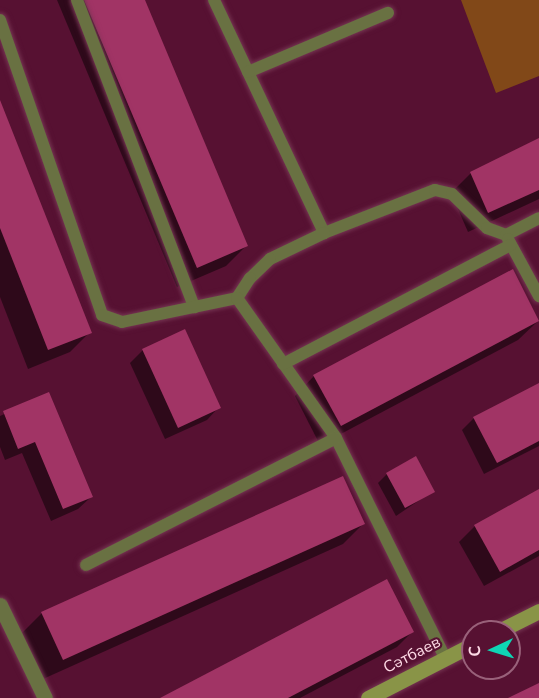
<!DOCTYPE html>
<meta charset="utf-8">
<style>
body{margin:0}
#map{position:relative;width:539px;height:698px;overflow:hidden;background:#571132;font-family:"Nunito Sans",sans-serif}
div>[style]{position:absolute}
[style*='--x']{left:calc(var(--x)*1px);top:calc(var(--y)*1px);width:calc(var(--w)*1px);rotate:calc(var(--a)*1deg)}
.green>*{inset:0;background:#814818}
.shadow>*{inset:0;background:#0007}
.building>*{inset:0;background:#a13465}
.roads{filter:drop-shadow(0 0 2px #753552) drop-shadow(0 0 2px #753552)}
.lane>*{height:12px;margin:-6px;padding:0 6px;transform-origin:6px;border-radius:6px;background:#697142}
.street>*{height:15px;margin:-7.5px;padding:0 7.5px;transform-origin:7.5px;border-radius:7.5px;background:#697142}
.secondary>*{height:15px;margin:-7.5px;padding:0 7.5px;transform-origin:7.5px;border-radius:7.5px;background:#899447}
span{translate:-50% -50%;white-space:nowrap;text-align:center;line-height:1.15;-webkit-text-stroke:4.5px #571132;paint-order:stroke}
.street-label{font-size:16px;color:#fdd9e5}
.north{position:absolute;left:461px;top:620px;width:60px;height:60px;box-sizing:border-box;background:#571132;border:2px solid #99617a;border-radius:50%;rotate:266deg;font-size:16px;font-weight:700;line-height:24px;text-align:center;color:#fdd9e5}
.north::after{content:'';display:block;margin:auto;width:21px;height:27px;background:#0fd5b4;clip-path:polygon(50% 0,100% 100%,50% 72%,0 100%)}
</style>
<div id="map">
<div class="green">
<i style="clip-path:polygon(461px 0,539px 0,539px 76px,496px 93px)"></i>
</div>
<div class="shadow">
<i style="clip-path:polygon(57px 0,143px 0,246px 246px,226px 266px,177px 287px)"></i>
<i style="clip-path:polygon(0 104px,90px 332px,70px 352px,28px 369px,0 297px)"></i>
<i style="clip-path:polygon(539px 140px,539px 199px,468px 232px,451px 193px,471px 173px)"></i>
<i style="clip-path:polygon(538px 321px,518px 340px,320px 445px,295px 396px,314px 376px)"></i>
<i style="clip-path:polygon(184px 331px,219px 407px,207px 420px,165px 439px,130px 363px,143px 350px)"></i>
<i style="clip-path:polygon(539px 384px,539px 446px,484px 474px,462px 430px,474px 418px)"></i>
<i style="clip-path:polygon(48px 394px,91px 497px,78px 509px,51px 521px,22px 453px,5px 460px,0 447px,0 416px)"></i>
<i style="clip-path:polygon(387px 474px,433px 491px,396px 516px,378px 483px)"></i>
<i style="clip-path:polygon(539px 491px,539px 556px,484px 586px,459px 542px,475px 526px)"></i>
<i style="clip-path:polygon(363px 524px,343px 544px,43px 679px,22px 633px,42px 613px)"></i>
<i style="clip-path:polygon(413px 631px,397px 647px,300px 698px,163px 698px)"></i>
</div>
<div class="building">
<i style="clip-path:polygon(84px 0,145px 0,248px 246px,197px 268px)"></i>
<i style="clip-path:polygon(0 100px,92px 333px,48px 350px,0 228px)"></i>
<i style="clip-path:polygon(539px 138px,539px 190px,488px 213px,470px 172px)"></i>
<i style="clip-path:polygon(513px 269px,539px 321px,341px 426px,313px 375px)"></i>
<i style="clip-path:polygon(185px 329px,221px 408px,178px 428px,142px 349px)"></i>
<i style="clip-path:polygon(539px 383px,539px 441px,497px 463px,473px 417px)"></i>
<i style="clip-path:polygon(49px 392px,93px 497px,63px 509px,35px 442px,18px 449px,3px 411px)"></i>
<i style="clip-path:polygon(416px 456px,435px 492px,405px 508px,386px 473px)"></i>
<i style="clip-path:polygon(343px 476px,365px 524px,63px 660px,41px 612px)"></i>
<i style="clip-path:polygon(539px 489px,539px 550px,500px 572px,474px 525px)"></i>
<i style="clip-path:polygon(387px 579px,414px 632px,288px 698px,160px 698px)"></i>
<i style="clip-path:polygon(539px 683px,539px 698px,508px 698px)"></i>
</div>
<div class="roads">
<div class="lane">
<i style="--x:77;--y:0;--w:329;--a:69.1"></i>
<i style="--x:214;--y:0;--w:258;--a:64.7"></i>
<i style="--x:324;--y:233;--w:119;--a:-21.2"></i>
<i style="--x:435;--y:190;--w:17;--a:13"></i>
<i style="--x:452;--y:194;--w:49;--a:44.2"></i>
<i style="--x:487;--y:228;--w:20;--a:20"></i>
<i style="--x:506;--y:235;--w:37;--a:-27"></i>
<i style="--x:0;--y:20;--w:312;--a:70.9"></i>
<i style="--x:102;--y:315;--w:21;--a:19"></i>
<i style="--x:122;--y:322;--w:117;--a:-11.8"></i>
<i style="--x:248;--y:72;--w:152;--a:-22.9"></i>
<i style="--x:324;--y:233;--w:60;--a:154.3"></i>
<i style="--x:270;--y:259;--w:28;--a:136"></i>
<i style="--x:250;--y:278;--w:24;--a:123"></i>
<i style="--x:237;--y:298;--w:171;--a:54.7"></i>
<i style="--x:336;--y:438;--w:246;--a:63.6"></i>
<i style="--x:508;--y:239;--w:65;--a:61.5"></i>
<i style="--x:283;--y:364;--w:257;--a:-27.6"></i>
<i style="--x:86;--y:565;--w:280;--a:-26.9"></i>
</div>
<div class="street">
<i style="--x:0;--y:605;--w:103;--a:64.2"></i>
</div>
<div class="secondary">
<i style="--x:497;--y:632;--w:47;--a:-26.6"></i>
<i style="--x:368;--y:698;--w:118;--a:-27.2"></i>
</div>
</div>
<div class="street-label">
<span style="left:412px;top:655px;rotate:-27deg">Сәтбаев</span>
</div>
<div class="north">С</div>
</div>
